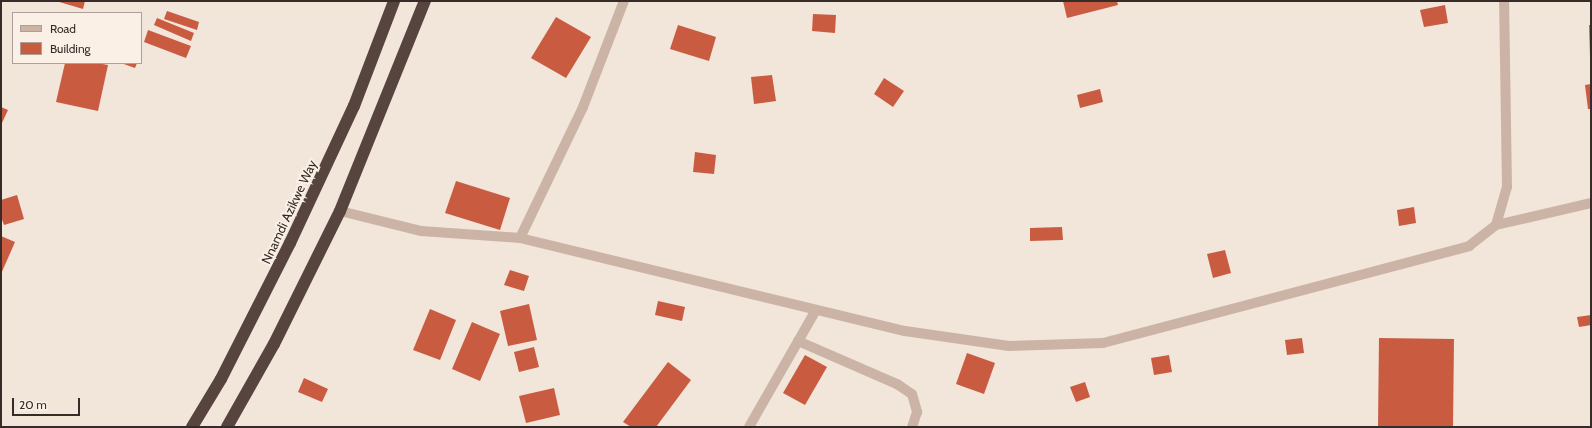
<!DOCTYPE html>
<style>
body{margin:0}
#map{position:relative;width:1592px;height:428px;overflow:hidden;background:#f2e5da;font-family:Cabin,sans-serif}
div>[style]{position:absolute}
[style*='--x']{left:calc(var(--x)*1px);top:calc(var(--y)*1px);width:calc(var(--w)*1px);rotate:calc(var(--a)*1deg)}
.building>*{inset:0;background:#c95b41}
.street>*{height:10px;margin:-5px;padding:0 5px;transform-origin:5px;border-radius:5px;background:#cbb4a6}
.highway>*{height:12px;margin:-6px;padding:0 6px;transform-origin:6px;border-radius:6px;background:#57443e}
span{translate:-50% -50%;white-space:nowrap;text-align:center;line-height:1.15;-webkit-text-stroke:4px #faf0e6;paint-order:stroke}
.street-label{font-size:13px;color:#362b27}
.frame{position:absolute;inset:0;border:2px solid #362b27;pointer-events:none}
.legend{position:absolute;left:12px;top:12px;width:130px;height:52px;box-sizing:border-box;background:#faf0e6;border:1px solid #aca19a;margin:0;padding:5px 7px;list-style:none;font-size:12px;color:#362b27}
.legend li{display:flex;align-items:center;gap:8px;height:20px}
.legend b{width:20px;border:1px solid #aca19a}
.scale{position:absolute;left:12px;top:398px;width:68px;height:18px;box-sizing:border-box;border:2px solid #362b27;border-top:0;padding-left:5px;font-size:12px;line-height:14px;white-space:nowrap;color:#362b27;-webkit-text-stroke:3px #faf0e6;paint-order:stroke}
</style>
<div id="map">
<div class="building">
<i style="clip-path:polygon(56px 1px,85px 1px,83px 9px)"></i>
<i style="clip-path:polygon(1063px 1px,1117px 1px,1118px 5px,1067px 18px)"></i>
<i style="clip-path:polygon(1445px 5px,1448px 23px,1424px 27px,1420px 10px)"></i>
<i style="clip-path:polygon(167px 11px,199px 22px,197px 30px,164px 19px)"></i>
<i style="clip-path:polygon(813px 14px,836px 15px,835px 33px,812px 31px)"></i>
<i style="clip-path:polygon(556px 17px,591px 37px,566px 78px,531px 58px)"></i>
<i style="clip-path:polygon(157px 18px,194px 33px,191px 41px,154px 25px)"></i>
<i style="clip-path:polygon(678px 25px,716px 37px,709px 61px,670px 49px)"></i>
<i style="clip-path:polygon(1589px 25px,1591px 25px,1591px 56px,1590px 57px)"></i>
<i style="clip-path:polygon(148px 30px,191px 46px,186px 58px,144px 42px)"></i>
<i style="clip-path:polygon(65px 63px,97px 63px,108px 65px,98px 111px,56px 102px)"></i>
<i style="clip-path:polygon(121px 63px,137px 63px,135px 68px)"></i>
<i style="clip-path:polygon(772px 75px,776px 101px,754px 104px,751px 77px)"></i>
<i style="clip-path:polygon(884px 78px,904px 91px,893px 107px,874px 94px)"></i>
<i style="clip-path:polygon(1591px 84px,1591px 109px,1588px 109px,1585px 85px)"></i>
<i style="clip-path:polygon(1100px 89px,1103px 102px,1080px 108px,1077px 95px)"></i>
<i style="clip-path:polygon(1px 107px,8px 110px,1px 125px)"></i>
<i style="clip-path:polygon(695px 152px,716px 155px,714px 174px,693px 172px)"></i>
<i style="clip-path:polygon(456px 181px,510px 198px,500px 230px,445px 213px)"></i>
<i style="clip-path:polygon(17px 195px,24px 219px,4px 225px,1px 217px,1px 200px)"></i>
<i style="clip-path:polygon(1414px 207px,1416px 223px,1399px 226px,1397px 210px)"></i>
<i style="clip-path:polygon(1062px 227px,1063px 240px,1030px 241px,1030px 228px)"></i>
<i style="clip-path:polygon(1px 236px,15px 242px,1px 274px)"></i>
<i style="clip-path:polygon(1225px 250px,1231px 273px,1213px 278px,1207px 254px)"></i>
<i style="clip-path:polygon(510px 270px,529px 276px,524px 291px,504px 285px)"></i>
<i style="clip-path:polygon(658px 301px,685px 307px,682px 321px,655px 315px)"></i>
<i style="clip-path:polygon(529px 304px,537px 340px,508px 346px,500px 311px)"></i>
<i style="clip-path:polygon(430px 309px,456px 320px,440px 360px,413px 350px)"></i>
<i style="clip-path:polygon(1591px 315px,1591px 325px,1579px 327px,1577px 317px)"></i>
<i style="clip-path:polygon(472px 322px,500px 334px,480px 381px,452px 369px)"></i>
<i style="clip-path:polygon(1302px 338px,1304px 353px,1287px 355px,1285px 340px)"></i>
<i style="clip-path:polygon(1379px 338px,1454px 339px,1453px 427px,1378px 427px)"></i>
<i style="clip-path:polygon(534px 347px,539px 367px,519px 372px,514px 352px)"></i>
<i style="clip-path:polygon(967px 353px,995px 363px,984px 394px,956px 384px)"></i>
<i style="clip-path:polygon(805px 355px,827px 367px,805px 405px,783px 393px)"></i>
<i style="clip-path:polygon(1169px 355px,1172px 372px,1154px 375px,1151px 358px)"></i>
<i style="clip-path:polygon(668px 362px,691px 380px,656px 427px,631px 427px,623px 422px)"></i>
<i style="clip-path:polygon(304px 378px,328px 389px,322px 402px,298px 392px)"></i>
<i style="clip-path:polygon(1085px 382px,1090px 397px,1076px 402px,1070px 387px)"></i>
<i style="clip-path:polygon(554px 388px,560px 415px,526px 423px,519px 396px)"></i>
</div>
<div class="street">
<i style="--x:340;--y:211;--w:83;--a:13.9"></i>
<i style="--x:421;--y:231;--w:99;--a:4"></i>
<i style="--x:520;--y:238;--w:396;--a:13.6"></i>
<i style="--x:905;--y:331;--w:105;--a:8.2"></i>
<i style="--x:1009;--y:346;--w:94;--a:-1.8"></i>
<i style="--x:1103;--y:343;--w:379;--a:-14.8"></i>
<i style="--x:1469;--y:246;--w:34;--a:-38"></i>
<i style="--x:1496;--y:225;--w:98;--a:-13"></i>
<i style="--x:1496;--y:225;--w:40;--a:-74"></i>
<i style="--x:1507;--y:187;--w:186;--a:-90.9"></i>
<i style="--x:520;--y:238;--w:145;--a:-64.3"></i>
<i style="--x:583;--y:107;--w:114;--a:-68.9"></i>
<i style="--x:798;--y:341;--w:108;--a:23.5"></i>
<i style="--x:897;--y:384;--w:18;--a:34"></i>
<i style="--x:912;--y:394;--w:19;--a:74"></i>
<i style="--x:917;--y:412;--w:16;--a:108"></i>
<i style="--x:749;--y:427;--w:135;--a:-60.2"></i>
</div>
<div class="highway">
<i style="--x:192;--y:427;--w:56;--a:-58.9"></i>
<i style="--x:221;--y:379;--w:153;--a:-63.1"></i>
<i style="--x:290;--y:243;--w:151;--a:-65"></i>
<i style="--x:354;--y:106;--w:112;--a:-69.1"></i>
<i style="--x:227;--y:427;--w:95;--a:-60.5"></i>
<i style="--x:274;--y:344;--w:148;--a:-63.6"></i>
<i style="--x:340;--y:211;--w:227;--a:-68"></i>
</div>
<div class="street-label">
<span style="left:289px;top:212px;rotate:-65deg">Nnamdi Azikwe Way</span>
</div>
<div class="frame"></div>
<ul class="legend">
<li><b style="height:5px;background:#cbb4a6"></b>Road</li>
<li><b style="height:11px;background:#c95b41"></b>Building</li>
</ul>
<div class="scale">20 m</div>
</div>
